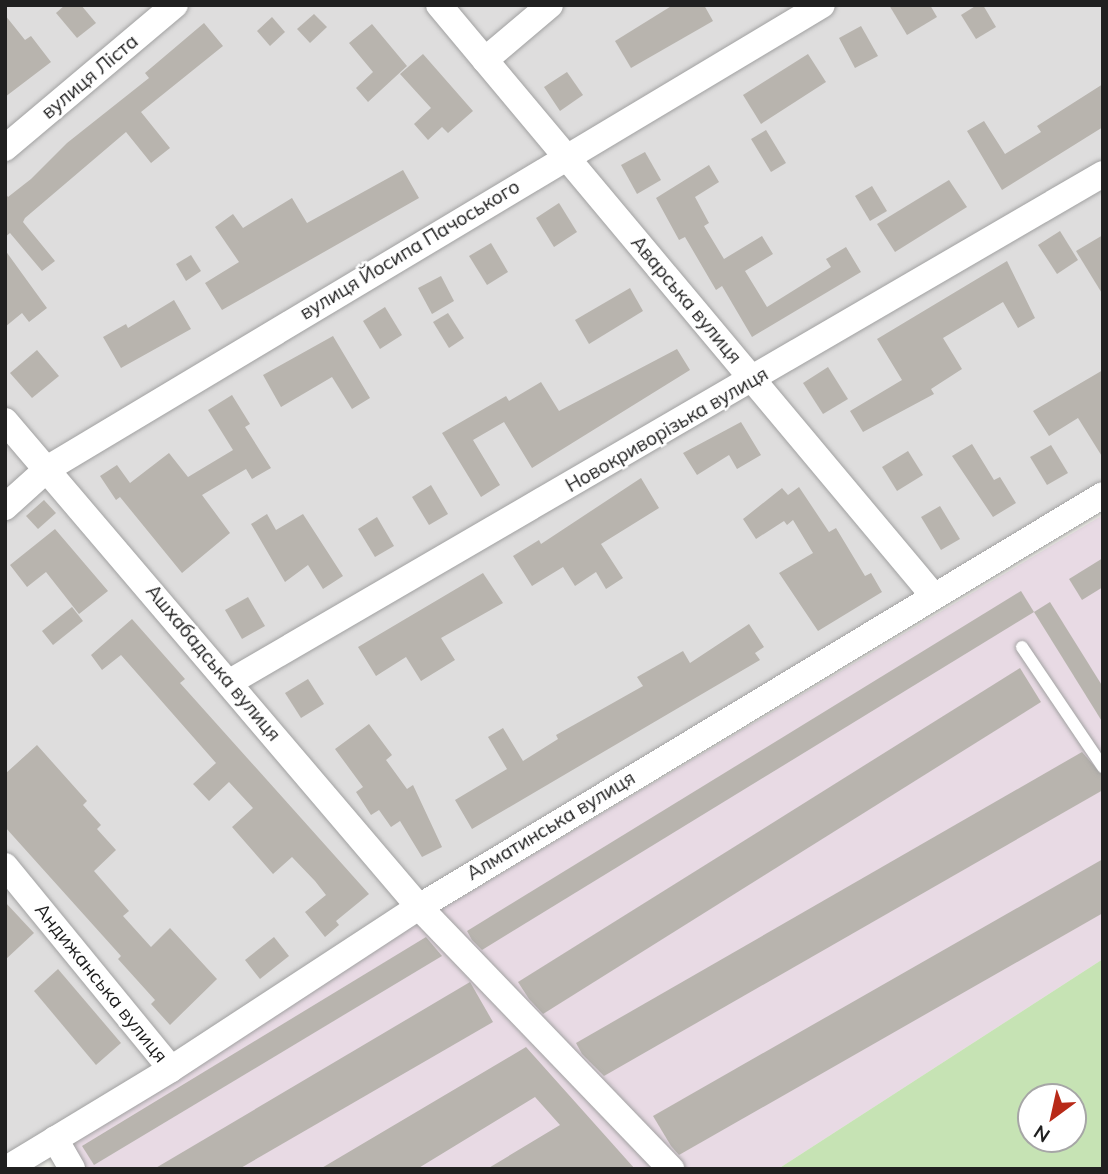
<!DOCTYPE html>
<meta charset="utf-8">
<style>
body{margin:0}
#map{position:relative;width:1108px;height:1174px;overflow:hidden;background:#efeee8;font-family:Mulish,sans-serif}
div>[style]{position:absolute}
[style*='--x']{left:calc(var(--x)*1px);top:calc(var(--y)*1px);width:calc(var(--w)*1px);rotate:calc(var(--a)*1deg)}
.residential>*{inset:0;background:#dedddd}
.industrial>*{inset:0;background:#e8dae4}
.grass>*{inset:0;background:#c6e3b4}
.building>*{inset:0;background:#b8b4ae}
.roads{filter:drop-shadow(0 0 2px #a1a1a1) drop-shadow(0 0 2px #a1a1a1)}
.service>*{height:12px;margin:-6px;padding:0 6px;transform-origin:6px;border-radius:6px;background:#fff}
.minor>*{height:26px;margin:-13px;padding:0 13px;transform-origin:13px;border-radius:13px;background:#fff}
span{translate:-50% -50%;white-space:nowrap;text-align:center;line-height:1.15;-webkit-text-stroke:5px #fff;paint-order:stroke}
.street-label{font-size:19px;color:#202020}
.frame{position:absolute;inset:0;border:7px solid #202020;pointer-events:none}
.north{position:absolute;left:1017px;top:1083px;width:70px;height:70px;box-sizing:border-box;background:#fff;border:2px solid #a6a6a6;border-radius:50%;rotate:213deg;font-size:19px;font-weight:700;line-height:28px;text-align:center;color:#202020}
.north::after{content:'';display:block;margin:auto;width:24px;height:32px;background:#b82a18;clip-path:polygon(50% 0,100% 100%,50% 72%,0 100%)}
</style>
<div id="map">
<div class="residential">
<i style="clip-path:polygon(5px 5px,1103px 5px,1103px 493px,5px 1169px)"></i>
</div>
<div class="industrial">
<i style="clip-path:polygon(1103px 515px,1103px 959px,778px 1169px,72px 1169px,56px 1139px)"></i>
</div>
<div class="grass">
<i style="clip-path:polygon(evenodd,1103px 959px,1103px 1169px,778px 1169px,1103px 959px,1031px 1097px,1073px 1097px,1073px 1139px,1031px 1139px,1031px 1097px)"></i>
</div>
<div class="building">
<i style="clip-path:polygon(65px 5px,81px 5px,96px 23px,77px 38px,56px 13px)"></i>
<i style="clip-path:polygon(673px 5px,704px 5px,713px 21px,631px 68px,615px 41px)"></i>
<i style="clip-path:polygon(889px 5px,930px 5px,937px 17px,907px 35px)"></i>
<i style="clip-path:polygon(977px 5px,983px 5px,996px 27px,976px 39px,961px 15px)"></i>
<i style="clip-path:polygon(314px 14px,327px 27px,310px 43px,297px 29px)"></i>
<i style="clip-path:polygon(5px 15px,25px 40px,31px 36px,51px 62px,5px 97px)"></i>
<i style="clip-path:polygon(272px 17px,285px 32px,270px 46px,257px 31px)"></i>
<i style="clip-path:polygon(204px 23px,223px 46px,141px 112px,170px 148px,151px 163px,126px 132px,25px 218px,23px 222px,55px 261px,42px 271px,10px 233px,5px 237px,5px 193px,8px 197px,31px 179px,67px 143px,149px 78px,145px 73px)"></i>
<i style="clip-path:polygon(372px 24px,407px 66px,368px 102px,356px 88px,373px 72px,349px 43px)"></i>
<i style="clip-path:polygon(861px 26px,878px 56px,855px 68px,839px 38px)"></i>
<i style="clip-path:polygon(423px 54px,473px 111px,448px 133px,442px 127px,428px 140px,414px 124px,431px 108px,400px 74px)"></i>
<i style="clip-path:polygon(808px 54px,826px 82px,761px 124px,743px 95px)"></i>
<i style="clip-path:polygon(567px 72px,583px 95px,560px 111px,544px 87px)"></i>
<i style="clip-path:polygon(1103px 84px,1103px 127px,1002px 190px,967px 131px,984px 121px,1005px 154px,1041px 132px,1037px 126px)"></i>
<i style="clip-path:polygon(766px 130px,786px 163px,771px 172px,751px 139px)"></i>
<i style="clip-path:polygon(645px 152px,661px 180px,637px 194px,621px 165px)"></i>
<i style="clip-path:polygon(709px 165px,719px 182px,695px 197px,709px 223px,704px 226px,724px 259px,762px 236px,773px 254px,745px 271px,767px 307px,831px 267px,826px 259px,846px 247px,861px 272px,752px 337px,722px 286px,716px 290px,685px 237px,679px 240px,656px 198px)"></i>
<i style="clip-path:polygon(403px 170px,419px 198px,222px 310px,205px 283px,239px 262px,215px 227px,233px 214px,243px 228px,292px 198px,307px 223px)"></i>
<i style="clip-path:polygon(949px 180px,967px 207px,895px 252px,877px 224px)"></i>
<i style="clip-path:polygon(872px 186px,887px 211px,870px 221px,855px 196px)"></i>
<i style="clip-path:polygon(559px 203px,577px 232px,554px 247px,536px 218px)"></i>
<i style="clip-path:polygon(1060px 231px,1078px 260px,1057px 274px,1038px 245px)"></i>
<i style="clip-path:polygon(1103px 235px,1103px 295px,1076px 251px)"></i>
<i style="clip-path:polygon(491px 243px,508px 272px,487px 285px,469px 256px)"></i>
<i style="clip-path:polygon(5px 250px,47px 308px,29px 322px,22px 313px,5px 327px)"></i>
<i style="clip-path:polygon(191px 255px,201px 271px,186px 281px,176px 264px)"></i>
<i style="clip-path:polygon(1007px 261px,1035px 318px,1018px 328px,1003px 302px,943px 338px,962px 369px,931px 389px,934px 394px,863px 432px,850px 411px,902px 380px,877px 339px)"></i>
<i style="clip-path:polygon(441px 276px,454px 301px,432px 314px,418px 288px)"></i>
<i style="clip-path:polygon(630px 288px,643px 311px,589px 344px,575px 320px)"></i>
<i style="clip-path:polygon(174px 300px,191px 329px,121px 368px,103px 337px,126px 324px,128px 328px)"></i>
<i style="clip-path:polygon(385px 307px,402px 335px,380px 349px,363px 321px)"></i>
<i style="clip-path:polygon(448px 313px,464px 338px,449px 348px,433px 322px)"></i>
<i style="clip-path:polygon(333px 336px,370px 398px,352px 409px,332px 377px,281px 407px,263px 375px)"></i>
<i style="clip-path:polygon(677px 349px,690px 370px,532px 468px,504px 422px,473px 440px,500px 485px,481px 497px,442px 433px,506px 396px,509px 401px,541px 382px,559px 411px)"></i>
<i style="clip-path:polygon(37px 350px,59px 376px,32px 398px,10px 373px)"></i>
<i style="clip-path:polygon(828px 367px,848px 399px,823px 414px,803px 383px)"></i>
<i style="clip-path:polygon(1103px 370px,1103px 458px,1078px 418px,1049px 436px,1033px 411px)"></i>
<i style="clip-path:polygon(232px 395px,250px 424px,245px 427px,271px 468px,252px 479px,246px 469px,202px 495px,230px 533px,182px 573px,120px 497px,116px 500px,100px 476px,117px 465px,130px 483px,169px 453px,188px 477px,233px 450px,208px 410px)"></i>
<i style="clip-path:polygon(741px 422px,761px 455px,737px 469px,729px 455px,697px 475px,683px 453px)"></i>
<i style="clip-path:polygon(972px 444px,994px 480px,1000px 477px,1016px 503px,993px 517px,952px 456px)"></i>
<i style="clip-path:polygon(1051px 445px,1068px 473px,1047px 485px,1030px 457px)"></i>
<i style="clip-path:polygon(908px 451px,923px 475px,897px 491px,882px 467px)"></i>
<i style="clip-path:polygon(641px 478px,659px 508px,601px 544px,623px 578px,606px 589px,596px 572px,575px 586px,563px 567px,532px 586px,513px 556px,539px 540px,541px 544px)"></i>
<i style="clip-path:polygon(431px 485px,448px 514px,429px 525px,412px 497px)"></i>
<i style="clip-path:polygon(799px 487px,829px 532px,836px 528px,865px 576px,871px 573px,882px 592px,818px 631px,779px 573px,813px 553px,793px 520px,787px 525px,784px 521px,756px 539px,743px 519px,782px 488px,788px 495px)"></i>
<i style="clip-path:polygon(44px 500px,56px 513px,38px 529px,26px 516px)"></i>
<i style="clip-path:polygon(940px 506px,960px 539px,941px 550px,921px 517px)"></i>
<i style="clip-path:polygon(267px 514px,276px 530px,303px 514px,343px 576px,323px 589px,308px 565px,285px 582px,251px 524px)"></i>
<i style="clip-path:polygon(377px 517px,394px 546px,375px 557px,358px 529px)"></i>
<i style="clip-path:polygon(55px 529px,108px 591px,79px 614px,46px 572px,27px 587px,10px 565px)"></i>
<i style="clip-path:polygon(1103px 558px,1103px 587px,1082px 600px,1069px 579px)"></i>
<i style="clip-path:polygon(483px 573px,503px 603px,441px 638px,455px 660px,421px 681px,406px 657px,376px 676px,358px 647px)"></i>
<i style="clip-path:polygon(1021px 591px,1034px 612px,482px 950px,472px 940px,467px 931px)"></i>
<i style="clip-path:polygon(248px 597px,265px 626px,242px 639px,225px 610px)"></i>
<i style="clip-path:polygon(1050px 602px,1103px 687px,1103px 723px,1034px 612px)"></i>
<i style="clip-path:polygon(72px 607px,83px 621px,53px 645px,42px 631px)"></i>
<i style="clip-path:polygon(132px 619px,185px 679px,180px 683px,369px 894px,336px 921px,339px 925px,325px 937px,305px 912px,326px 895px,315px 881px,292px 857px,273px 874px,232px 827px,253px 808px,229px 782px,209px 801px,193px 784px,216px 763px,121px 655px,102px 670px,91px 655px)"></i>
<i style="clip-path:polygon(749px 624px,764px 647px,755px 653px,760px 660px,472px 829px,455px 800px,507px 769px,488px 737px,503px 728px,523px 761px,558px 739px,556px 735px,643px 686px,637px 677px,683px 651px,690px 663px)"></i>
<i style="clip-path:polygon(1020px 668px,1041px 702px,543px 1014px,529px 999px,518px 982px)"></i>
<i style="clip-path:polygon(308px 679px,324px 704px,301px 718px,285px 693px)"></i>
<i style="clip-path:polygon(369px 724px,392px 755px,386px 760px,407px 789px,413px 785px,442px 847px,422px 857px,400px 821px,391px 827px,379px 810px,371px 815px,356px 792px,363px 787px,335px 749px)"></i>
<i style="clip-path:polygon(37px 745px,87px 801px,83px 805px,101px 825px,97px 829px,116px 850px,94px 871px,129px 911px,123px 916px,151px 947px,170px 928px,217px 979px,170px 1025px,151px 1004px,155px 1000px,118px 959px,121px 956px,5px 827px,5px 774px)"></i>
<i style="clip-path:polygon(1082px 752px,1103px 776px,1103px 790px,604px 1076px,582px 1054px,576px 1043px)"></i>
<i style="clip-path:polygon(1103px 859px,1103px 913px,679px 1155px,671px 1146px,653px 1116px)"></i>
<i style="clip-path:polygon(5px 902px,34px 933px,5px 960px)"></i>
<i style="clip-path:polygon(274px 937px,289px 956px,260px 979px,245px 960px)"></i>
<i style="clip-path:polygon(426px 937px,442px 956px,94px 1165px,82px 1146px)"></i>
<i style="clip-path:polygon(58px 969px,121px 1043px,96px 1065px,34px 991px)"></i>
<i style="clip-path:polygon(470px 982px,493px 1022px,239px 1169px,154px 1169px)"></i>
<i style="clip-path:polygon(526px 1047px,635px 1169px,487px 1169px,560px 1125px,535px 1097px,417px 1169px,320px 1169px)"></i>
</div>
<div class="roads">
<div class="service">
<i style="--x:1022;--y:647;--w:145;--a:56"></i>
</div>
<div class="minor">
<i style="--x:439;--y:5;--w:768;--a:50.07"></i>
<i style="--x:485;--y:60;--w:85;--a:-40.2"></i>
<i style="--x:5;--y:148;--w:222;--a:-40.1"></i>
<i style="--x:5;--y:421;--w:638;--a:49.57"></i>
<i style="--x:419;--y:907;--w:364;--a:46.1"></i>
<i style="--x:5;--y:507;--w:57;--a:-42.1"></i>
<i style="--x:47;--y:469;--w:903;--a:-30.91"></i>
<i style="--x:230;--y:682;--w:1010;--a:-30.2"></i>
<i style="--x:5;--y:866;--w:262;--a:50.7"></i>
<i style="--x:55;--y:1139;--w:34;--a:60"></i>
<i style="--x:6;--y:1169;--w:193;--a:-31.2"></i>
<i style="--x:171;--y:1069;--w:296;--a:-33.2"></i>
<i style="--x:419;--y:907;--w:798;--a:-31.06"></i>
</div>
</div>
<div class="street-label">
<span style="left:90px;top:77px;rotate:-40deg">вулиця Ліста</span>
<span style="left:410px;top:250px;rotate:-31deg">вулиця Йосипа Пачоського</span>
<span style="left:686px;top:300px;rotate:50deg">Аварська вулиця</span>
<span style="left:667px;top:430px;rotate:-30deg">Новокриворізька вулиця</span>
<span style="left:213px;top:663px;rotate:50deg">Ашхабадська вулиця</span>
<span style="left:551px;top:826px;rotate:-31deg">Алматинська вулиця</span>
<span style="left:101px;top:983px;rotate:51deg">Андижанська вулиця</span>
</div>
<div class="frame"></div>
<div class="north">N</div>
</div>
